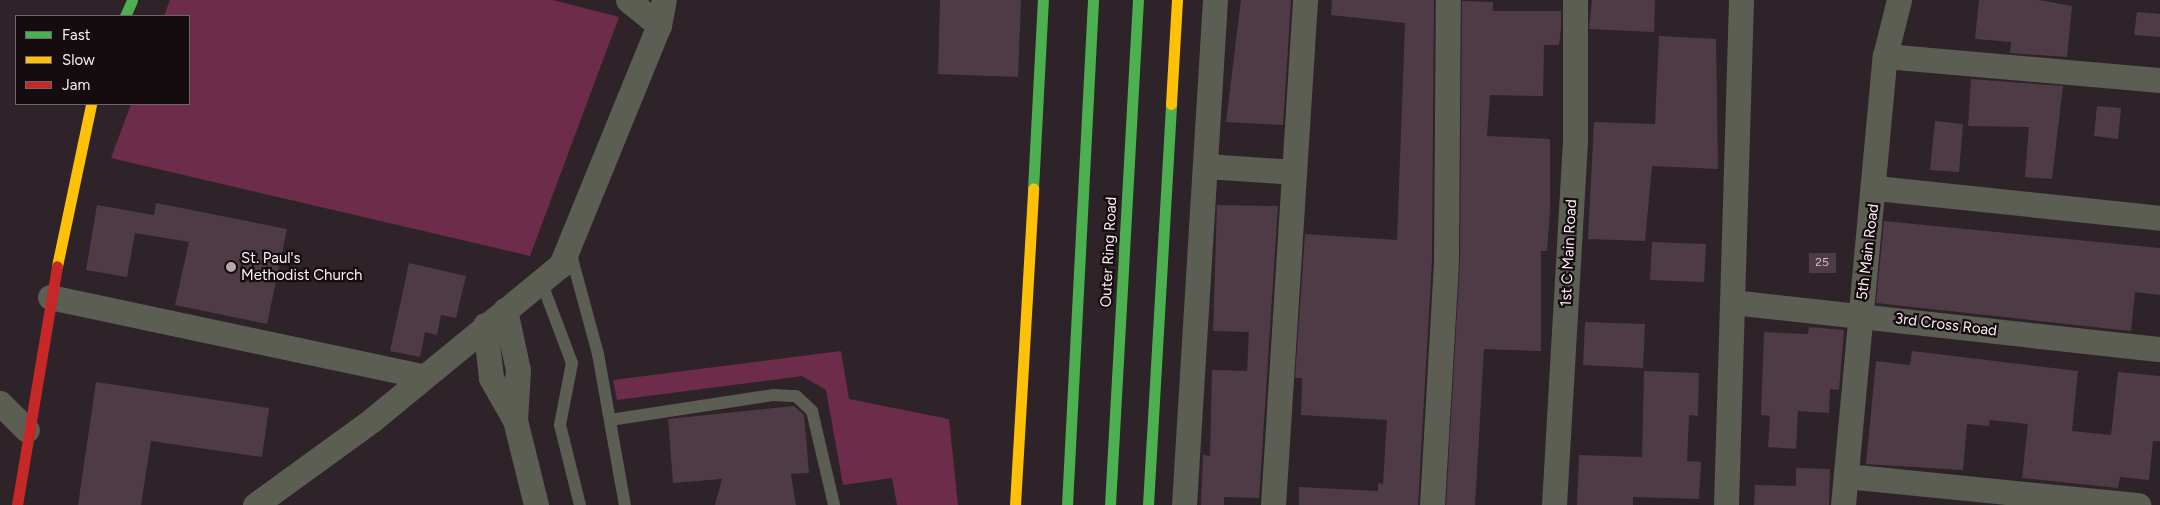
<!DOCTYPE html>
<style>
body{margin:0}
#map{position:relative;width:2160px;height:505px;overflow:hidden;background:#2e2328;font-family:Figtree,sans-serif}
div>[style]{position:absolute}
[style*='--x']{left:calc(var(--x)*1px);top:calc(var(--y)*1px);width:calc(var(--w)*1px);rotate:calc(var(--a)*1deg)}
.green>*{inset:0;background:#6c2c4a}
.building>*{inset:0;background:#4f3b45}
.lane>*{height:12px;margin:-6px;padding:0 6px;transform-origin:6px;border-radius:6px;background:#5c5d53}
.street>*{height:25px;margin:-12.5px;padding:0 12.5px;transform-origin:12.5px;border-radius:12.5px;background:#5c5d53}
.fast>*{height:11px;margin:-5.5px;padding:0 5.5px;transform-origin:5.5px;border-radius:5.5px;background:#4caf50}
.slow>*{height:11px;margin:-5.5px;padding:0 5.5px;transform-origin:5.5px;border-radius:5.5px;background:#ffc107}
.jam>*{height:11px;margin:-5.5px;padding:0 5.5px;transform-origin:5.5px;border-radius:5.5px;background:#c62828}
.dots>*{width:14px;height:14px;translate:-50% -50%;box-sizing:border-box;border:2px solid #140c0f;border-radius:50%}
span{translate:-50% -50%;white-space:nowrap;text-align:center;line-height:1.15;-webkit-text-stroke:4.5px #140c0f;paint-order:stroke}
.number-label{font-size:12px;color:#d2c2c8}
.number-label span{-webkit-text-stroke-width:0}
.street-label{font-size:15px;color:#fdeff4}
.poi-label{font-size:15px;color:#fdeff4}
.left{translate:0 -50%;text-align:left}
.legend{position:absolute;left:15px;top:15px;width:175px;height:90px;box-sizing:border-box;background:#140c0f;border:1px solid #71676b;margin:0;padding:6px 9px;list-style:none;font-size:15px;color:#fdeff4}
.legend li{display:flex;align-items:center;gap:10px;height:25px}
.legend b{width:25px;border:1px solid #71676b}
</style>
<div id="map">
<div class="green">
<i style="clip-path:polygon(170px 0,553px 0,619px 17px,530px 256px,111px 158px,131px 104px,189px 104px,189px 16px,164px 16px)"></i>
<i style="clip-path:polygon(841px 351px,849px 399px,949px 419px,958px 505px,897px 505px,892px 478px,843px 485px,826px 390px,802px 376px,617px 400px,613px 380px)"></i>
</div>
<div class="building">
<i style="clip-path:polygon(940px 0,1021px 0,1018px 77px,938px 74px)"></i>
<i style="clip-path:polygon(1241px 0,1291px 0,1283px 125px,1226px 122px)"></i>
<i style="clip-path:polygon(1332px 0,1434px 0,1432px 260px,1418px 505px,1299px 505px,1299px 487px,1378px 491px,1378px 483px,1383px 484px,1387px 420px,1301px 415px,1302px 378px,1295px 378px,1305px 234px,1397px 240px,1405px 23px,1331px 15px)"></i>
<i style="clip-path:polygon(1592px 0,1655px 0,1654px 32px,1589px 29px)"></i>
<i style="clip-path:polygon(1979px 0,2039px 0,2072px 6px,2067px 57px,2010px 53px,2011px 42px,1975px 39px)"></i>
<i style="clip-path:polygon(1462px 1px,1493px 2px,1493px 11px,1561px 11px,1561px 28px,1559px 45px,1544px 45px,1543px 96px,1490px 95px,1487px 136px,1550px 139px,1550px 211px,1547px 251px,1541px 251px,1541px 351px,1484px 349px,1475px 505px,1446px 505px,1460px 260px)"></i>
<i style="clip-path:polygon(2137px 12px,2160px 14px,2160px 37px,2134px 35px)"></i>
<i style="clip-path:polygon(1659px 36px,1716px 39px,1718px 169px,1652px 166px,1645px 241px,1588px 239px,1594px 122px,1655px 124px)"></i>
<i style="clip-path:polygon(1971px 79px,2063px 86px,2052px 179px,2025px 177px,2029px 127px,1968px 126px)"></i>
<i style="clip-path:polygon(2097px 106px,2121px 108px,2118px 139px,2094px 136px)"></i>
<i style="clip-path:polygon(1935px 121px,1963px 124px,1959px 172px,1930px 170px)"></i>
<i style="clip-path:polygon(156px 203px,287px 229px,267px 324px,175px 305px,189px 242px,135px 233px,127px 277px,86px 270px,97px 205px,154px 215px)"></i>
<i style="clip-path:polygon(1217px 205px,1278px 206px,1259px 498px,1224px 497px,1224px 505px,1201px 505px,1203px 455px,1210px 456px,1212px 370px,1247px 371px,1249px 332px,1213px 331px)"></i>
<i style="clip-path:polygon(1884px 221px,2160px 248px,2160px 295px,2135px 292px,2131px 331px,1876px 303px)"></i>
<i style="clip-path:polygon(1652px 242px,1706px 244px,1704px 282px,1650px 280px)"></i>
<i style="clip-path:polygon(1809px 253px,1836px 253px,1836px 273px,1809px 273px)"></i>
<i style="clip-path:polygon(409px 263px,466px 276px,456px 318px,441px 315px,437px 335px,425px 332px,420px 357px,390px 351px)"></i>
<i style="clip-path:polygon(1585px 322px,1645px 324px,1643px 368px,1583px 365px)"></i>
<i style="clip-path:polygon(1809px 327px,1844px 330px,1839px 390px,1830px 389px,1829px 413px,1798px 411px,1796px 449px,1768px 447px,1770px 416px,1761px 415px,1764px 332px,1808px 334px)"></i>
<i style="clip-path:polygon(1912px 351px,2078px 371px,2072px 431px,2111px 435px,2118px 372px,2160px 376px,2160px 441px,2153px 441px,2149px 480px,2120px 477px,2118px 488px,2022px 478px,2028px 424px,1990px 420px,1989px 426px,1967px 424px,1963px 470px,1866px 464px,1876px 361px,1910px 365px)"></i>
<i style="clip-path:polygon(1644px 371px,1699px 373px,1698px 416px,1689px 415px,1687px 461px,1701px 462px,1699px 499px,1633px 497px,1633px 505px,1577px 505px,1579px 455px,1642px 457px)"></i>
<i style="clip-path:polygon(96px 382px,269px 408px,262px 457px,151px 441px,141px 505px,78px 505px)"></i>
<i style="clip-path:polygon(794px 406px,804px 415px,809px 473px,791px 474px,796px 505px,715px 505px,722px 479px,673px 483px,668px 419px)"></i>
<i style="clip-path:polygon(1796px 468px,1830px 469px,1829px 505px,1754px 505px,1755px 485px,1796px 486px)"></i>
</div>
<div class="lane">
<i style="--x:570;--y:251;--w:107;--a:74.8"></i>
<i style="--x:598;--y:354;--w:153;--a:79.9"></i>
<i style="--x:541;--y:281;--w:88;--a:69.3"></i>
<i style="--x:572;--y:363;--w:63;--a:101"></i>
<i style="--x:560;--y:425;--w:82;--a:76"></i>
<i style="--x:610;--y:420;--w:166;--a:-8.7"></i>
<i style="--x:774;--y:395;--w:22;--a:3"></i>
<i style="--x:796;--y:396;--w:22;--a:43"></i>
<i style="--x:812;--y:411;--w:97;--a:76.8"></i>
</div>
<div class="street">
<i style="--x:628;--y:0;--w:40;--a:39"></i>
<i style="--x:1885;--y:56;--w:276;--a:5"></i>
<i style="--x:1206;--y:166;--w:87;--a:3.9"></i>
<i style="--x:1876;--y:188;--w:286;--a:6"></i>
<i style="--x:50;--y:297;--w:383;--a:12"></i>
<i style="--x:1732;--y:302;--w:431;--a:6.3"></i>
<i style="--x:505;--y:310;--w:61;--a:77.8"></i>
<i style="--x:518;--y:370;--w:50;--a:93.4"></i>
<i style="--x:485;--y:325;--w:53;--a:83.5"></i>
<i style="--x:491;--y:378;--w:48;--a:60.3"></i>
<i style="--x:515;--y:420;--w:88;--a:76.1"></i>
<i style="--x:0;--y:403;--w:38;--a:45"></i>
<i style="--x:1846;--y:476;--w:294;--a:5.7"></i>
<i style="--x:255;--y:505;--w:145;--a:-36"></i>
<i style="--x:372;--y:420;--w:244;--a:-39.4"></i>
<i style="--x:561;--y:265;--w:259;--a:-67.8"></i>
<i style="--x:659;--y:25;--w:25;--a:-79"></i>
<i style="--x:1184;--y:505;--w:506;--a:-86.49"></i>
<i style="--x:1273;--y:505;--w:506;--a:-86.37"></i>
<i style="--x:1432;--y:505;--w:245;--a:-86.7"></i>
<i style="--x:1446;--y:260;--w:260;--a:-89.6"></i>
<i style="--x:1554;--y:505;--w:365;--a:-86.7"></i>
<i style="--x:1575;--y:141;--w:141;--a:-90"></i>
<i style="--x:1726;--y:505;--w:505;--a:-88.3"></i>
<i style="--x:1843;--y:505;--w:451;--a:-84.7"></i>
<i style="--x:1885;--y:56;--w:58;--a:-76"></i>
</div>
<div class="fast">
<i style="--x:125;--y:16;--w:17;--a:-66"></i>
<i style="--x:1033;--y:189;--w:189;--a:-87"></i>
<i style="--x:1067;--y:505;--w:506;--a:-87.05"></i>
<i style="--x:1110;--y:505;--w:506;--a:-86.83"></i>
<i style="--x:1148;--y:505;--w:402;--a:-86.7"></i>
</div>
<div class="slow">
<i style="--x:1171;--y:104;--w:104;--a:-86.7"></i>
<i style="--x:57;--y:266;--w:166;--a:-78.1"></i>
<i style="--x:1015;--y:505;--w:317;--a:-86.7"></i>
</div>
<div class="jam">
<i style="--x:17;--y:505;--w:242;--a:-80.5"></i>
</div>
<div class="dots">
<i style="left:231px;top:267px;background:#b5a8ad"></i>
</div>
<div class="number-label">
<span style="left:1822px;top:263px">25</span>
</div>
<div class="street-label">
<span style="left:1109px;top:252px;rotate:-87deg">Outer Ring Road</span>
<span style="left:1868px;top:252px;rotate:-83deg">5th Main Road</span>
<span style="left:1569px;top:253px;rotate:-87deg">1st C Main Road</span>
<span style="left:1946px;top:325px;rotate:7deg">3rd Cross Road</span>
</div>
<div class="poi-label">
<span class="left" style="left:241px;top:267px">St. Paul's<br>Methodist Church</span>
</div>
<ul class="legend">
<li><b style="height:6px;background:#4caf50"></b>Fast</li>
<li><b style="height:6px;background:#ffc107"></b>Slow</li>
<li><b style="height:6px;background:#c62828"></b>Jam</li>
</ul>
</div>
